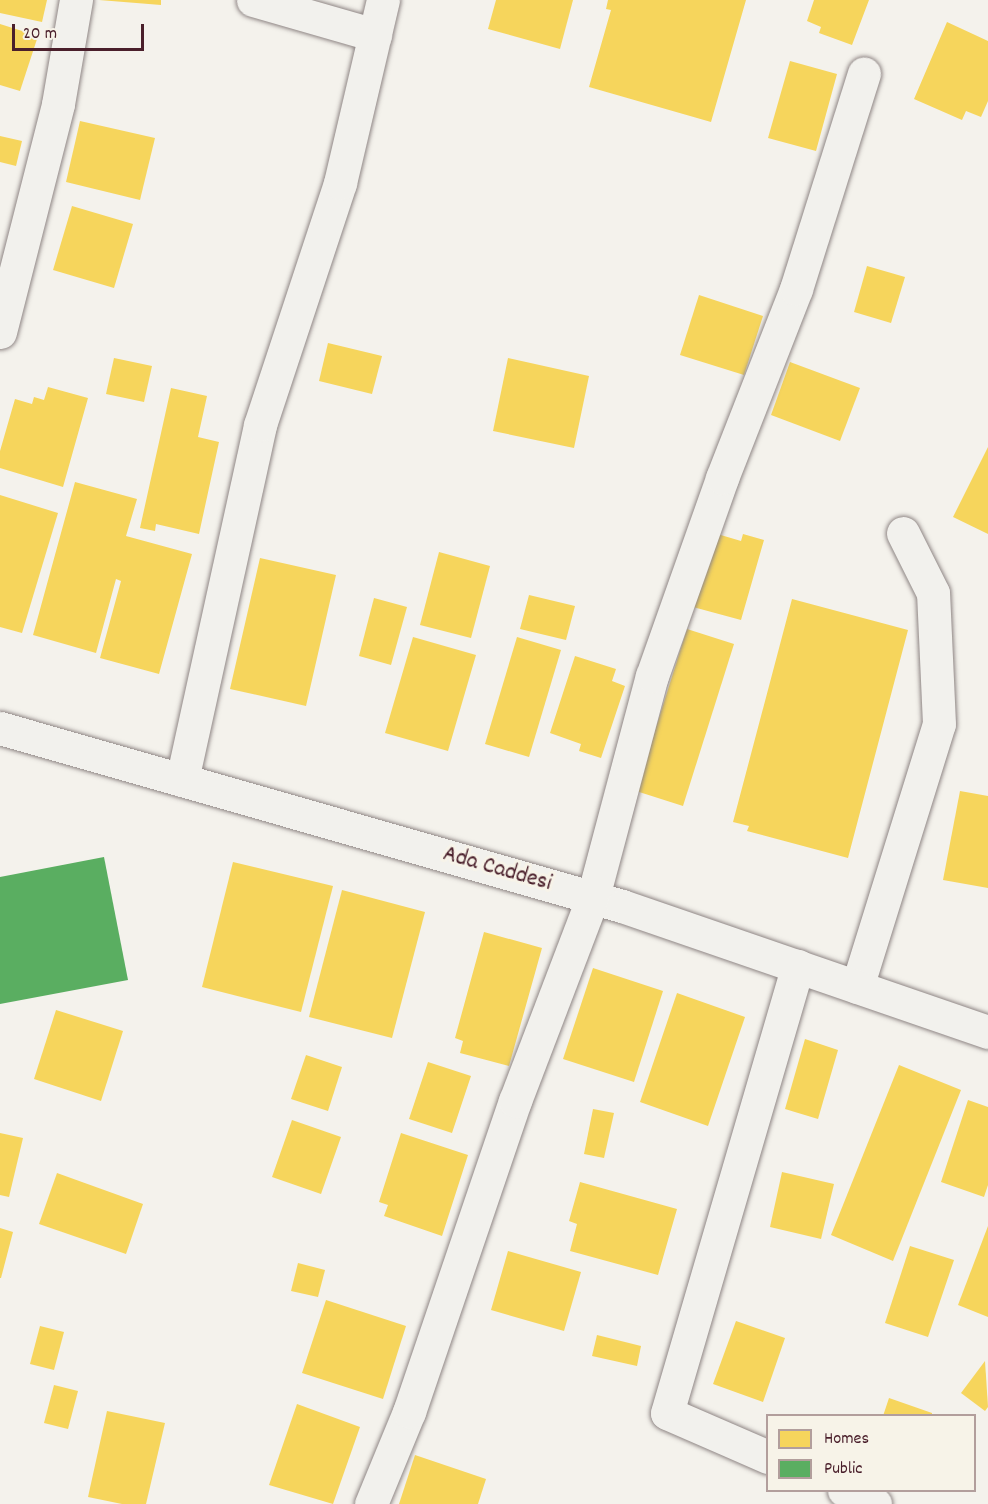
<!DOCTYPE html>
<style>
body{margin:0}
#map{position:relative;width:988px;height:1504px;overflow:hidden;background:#f4f2ec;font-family:Dekko,sans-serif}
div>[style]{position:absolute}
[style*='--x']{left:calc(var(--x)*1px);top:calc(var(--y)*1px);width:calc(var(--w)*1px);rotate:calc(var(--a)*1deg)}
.homes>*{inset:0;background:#f6d55c}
.public>*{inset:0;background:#5aae61}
.roads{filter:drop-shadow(0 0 2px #8f8685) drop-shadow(0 0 2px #8f8685)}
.minor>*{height:33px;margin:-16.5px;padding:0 16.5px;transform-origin:16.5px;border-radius:16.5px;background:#f2f1ed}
.secondary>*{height:33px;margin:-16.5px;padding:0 16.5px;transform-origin:16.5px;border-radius:16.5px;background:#f2f1ed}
span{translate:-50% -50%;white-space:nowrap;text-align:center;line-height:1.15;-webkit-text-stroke:6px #f7f3e8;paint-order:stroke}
.street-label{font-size:24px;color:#4a1f2b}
.legend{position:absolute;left:766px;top:1414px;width:210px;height:78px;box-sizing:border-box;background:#f7f3e8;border:2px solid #b29e9c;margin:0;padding:8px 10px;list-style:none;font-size:18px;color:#4a1f2b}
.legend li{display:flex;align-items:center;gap:12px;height:30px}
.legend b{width:30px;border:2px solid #b29e9c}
.scale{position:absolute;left:12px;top:24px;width:132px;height:27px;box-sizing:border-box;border:3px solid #4a1f2b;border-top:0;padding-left:8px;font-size:18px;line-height:21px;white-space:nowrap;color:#4a1f2b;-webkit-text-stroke:4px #f7f3e8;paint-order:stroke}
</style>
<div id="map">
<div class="homes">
<i style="clip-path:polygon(0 0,47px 0,42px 22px,0 13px)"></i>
<i style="clip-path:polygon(99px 0,161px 0,161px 5px)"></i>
<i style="clip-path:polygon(496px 0,573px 0,560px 49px,488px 29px)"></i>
<i style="clip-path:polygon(608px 0,746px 0,711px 122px,589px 87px,611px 10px,606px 9px)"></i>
<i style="clip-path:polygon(814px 0,869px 0,852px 45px,819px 33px,821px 27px,807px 21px)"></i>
<i style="clip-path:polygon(947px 22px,988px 41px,988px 101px,981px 117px,966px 111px,962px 120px,914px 99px)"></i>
<i style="clip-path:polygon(0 24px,38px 36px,20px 91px,0 85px)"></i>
<i style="clip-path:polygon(790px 61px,837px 74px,816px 151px,768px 138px)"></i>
<i style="clip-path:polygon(80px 121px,155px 138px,140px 200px,66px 182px)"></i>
<i style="clip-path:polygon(0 136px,22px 141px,16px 166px,0 162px)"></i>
<i style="clip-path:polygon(72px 206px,133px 224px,114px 288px,53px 270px)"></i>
<i style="clip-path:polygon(867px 266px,905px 277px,891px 323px,854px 312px)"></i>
<i style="clip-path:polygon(699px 295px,763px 316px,744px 375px,680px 355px)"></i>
<i style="clip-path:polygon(328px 343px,382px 356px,372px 394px,319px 381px)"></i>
<i style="clip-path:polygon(114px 358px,152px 366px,144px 402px,106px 394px)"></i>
<i style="clip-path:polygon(508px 358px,589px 376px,574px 448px,493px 431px)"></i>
<i style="clip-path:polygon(790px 362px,860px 388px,840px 441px,771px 415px)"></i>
<i style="clip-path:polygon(48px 387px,88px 398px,63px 487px,0 468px,0 451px,15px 399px,32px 404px,34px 397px,44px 400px)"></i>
<i style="clip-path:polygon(171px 388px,207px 396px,198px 437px,219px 442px,199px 534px,156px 524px,155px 531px,140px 528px)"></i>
<i style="clip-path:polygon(988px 447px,988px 534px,953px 517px)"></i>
<i style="clip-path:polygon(75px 482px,137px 499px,126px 536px,192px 554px,159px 674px,100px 658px,121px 581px,116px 579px,96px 653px,33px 635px)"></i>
<i style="clip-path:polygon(0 495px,58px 513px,22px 633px,0 627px)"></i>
<i style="clip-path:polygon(714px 533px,741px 541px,743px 534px,764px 540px,741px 620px,693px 607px)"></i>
<i style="clip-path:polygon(439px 552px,490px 566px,471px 638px,420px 625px)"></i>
<i style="clip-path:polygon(260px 558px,336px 575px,306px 706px,230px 689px)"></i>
<i style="clip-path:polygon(529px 595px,575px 606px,566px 640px,520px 629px)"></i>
<i style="clip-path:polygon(374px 598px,407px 607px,391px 665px,359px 656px)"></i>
<i style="clip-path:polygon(792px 599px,908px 630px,848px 858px,747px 831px,749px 826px,733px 822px)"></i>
<i style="clip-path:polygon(687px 629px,734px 644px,683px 806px,636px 791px)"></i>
<i style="clip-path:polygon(413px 637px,476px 655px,448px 751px,385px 733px)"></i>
<i style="clip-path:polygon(517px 637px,561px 650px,529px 757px,485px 744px)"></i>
<i style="clip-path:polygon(575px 656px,616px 669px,612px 681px,625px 686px,601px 758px,579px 751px,581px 744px,550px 733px)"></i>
<i style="clip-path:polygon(960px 791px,988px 796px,988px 888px,943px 880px)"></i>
<i style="clip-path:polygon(233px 862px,333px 886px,301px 1012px,202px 987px)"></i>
<i style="clip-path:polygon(342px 890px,425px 912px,392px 1038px,309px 1017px)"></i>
<i style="clip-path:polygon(484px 932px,542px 948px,509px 1066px,460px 1053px,463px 1041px,455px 1038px)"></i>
<i style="clip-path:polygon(593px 968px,663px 991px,634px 1082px,563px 1059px)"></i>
<i style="clip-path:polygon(677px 993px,745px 1017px,708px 1126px,640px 1102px)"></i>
<i style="clip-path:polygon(56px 1010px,123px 1031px,101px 1101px,34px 1079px)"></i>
<i style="clip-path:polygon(805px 1039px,838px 1050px,818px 1119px,785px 1109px)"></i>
<i style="clip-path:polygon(306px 1055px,342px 1067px,328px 1111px,291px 1099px)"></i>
<i style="clip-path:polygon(428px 1062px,471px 1076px,452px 1133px,409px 1119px)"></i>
<i style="clip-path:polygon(899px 1065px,961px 1090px,893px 1261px,831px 1235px)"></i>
<i style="clip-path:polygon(968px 1100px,988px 1107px,988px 1185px,984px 1197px,941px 1182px)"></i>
<i style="clip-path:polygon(593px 1109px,614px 1113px,604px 1158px,584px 1154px)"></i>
<i style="clip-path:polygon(292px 1120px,341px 1137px,321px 1194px,272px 1177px)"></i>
<i style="clip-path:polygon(0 1133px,23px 1138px,9px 1197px,0 1195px)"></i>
<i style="clip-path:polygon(401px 1133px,468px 1155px,442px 1236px,384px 1216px,388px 1205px,379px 1202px)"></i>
<i style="clip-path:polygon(782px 1172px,834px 1184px,821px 1239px,770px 1227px)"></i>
<i style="clip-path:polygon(57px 1173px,143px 1204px,126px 1254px,39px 1224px)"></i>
<i style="clip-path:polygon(580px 1182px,677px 1209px,658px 1275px,570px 1251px,577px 1224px,569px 1221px)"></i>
<i style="clip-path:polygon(988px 1226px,988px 1317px,958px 1305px)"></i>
<i style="clip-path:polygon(0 1228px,13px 1232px,1px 1278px,0 1278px)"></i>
<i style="clip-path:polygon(910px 1246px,954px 1260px,928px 1337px,885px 1323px)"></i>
<i style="clip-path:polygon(508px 1251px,581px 1272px,564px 1331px,491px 1310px)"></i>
<i style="clip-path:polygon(298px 1263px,325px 1270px,318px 1297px,291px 1291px)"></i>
<i style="clip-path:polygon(326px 1300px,406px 1326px,383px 1399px,302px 1373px)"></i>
<i style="clip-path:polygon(736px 1321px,785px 1338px,763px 1402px,713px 1384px)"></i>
<i style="clip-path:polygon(40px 1326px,64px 1332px,54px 1370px,30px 1364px)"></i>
<i style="clip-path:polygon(597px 1335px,641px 1346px,637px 1366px,592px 1356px)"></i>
<i style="clip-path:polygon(985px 1361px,988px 1407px,985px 1411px,961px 1393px)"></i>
<i style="clip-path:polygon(54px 1385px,78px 1391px,68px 1429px,44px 1423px)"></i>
<i style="clip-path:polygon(889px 1398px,932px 1413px,932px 1416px,883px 1416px)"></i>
<i style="clip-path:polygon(297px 1404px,360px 1427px,333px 1504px,269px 1485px)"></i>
<i style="clip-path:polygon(107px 1411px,165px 1423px,146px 1504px,122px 1504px,88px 1497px)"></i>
<i style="clip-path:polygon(415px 1455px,486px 1479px,478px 1504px,399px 1504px)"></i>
</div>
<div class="public">
<i style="clip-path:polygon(104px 857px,128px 980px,0 1004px,0 877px)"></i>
</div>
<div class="roads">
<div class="minor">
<i style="--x:253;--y:0;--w:127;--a:16"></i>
<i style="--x:0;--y:332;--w:235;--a:-75.7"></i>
<i style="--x:58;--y:104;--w:106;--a:-80.2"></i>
<i style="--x:182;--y:780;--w:363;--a:-77.6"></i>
<i style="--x:260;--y:425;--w:255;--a:-71.7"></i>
<i style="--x:340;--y:183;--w:188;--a:-76.8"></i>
<i style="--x:857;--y:987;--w:275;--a:-72.7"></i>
<i style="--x:939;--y:724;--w:131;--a:-92.6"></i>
<i style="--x:933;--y:593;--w:67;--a:-116.6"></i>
<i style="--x:768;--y:1457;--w:110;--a:-156.5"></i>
<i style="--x:667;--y:1413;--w:466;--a:-73.7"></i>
<i style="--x:844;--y:1490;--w:34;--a:24"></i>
<i style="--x:371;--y:1504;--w:100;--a:-67.6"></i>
<i style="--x:409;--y:1412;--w:329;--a:-71.2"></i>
<i style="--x:515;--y:1101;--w:218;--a:-69.1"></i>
<i style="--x:593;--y:897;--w:229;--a:-75.1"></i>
<i style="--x:652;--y:676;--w:210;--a:-70.5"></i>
<i style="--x:722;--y:478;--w:203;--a:-68.6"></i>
<i style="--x:796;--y:289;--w:226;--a:-72.5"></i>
</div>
<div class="secondary">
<i style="--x:0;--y:728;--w:647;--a:15.97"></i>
<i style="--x:622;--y:906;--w:387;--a:19"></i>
</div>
</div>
<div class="street-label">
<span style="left:497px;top:870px;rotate:16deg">Ada Caddesi</span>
</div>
<ul class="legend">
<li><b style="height:16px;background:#f6d55c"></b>Homes</li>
<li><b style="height:16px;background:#5aae61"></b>Public</li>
</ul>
<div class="scale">20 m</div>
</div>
